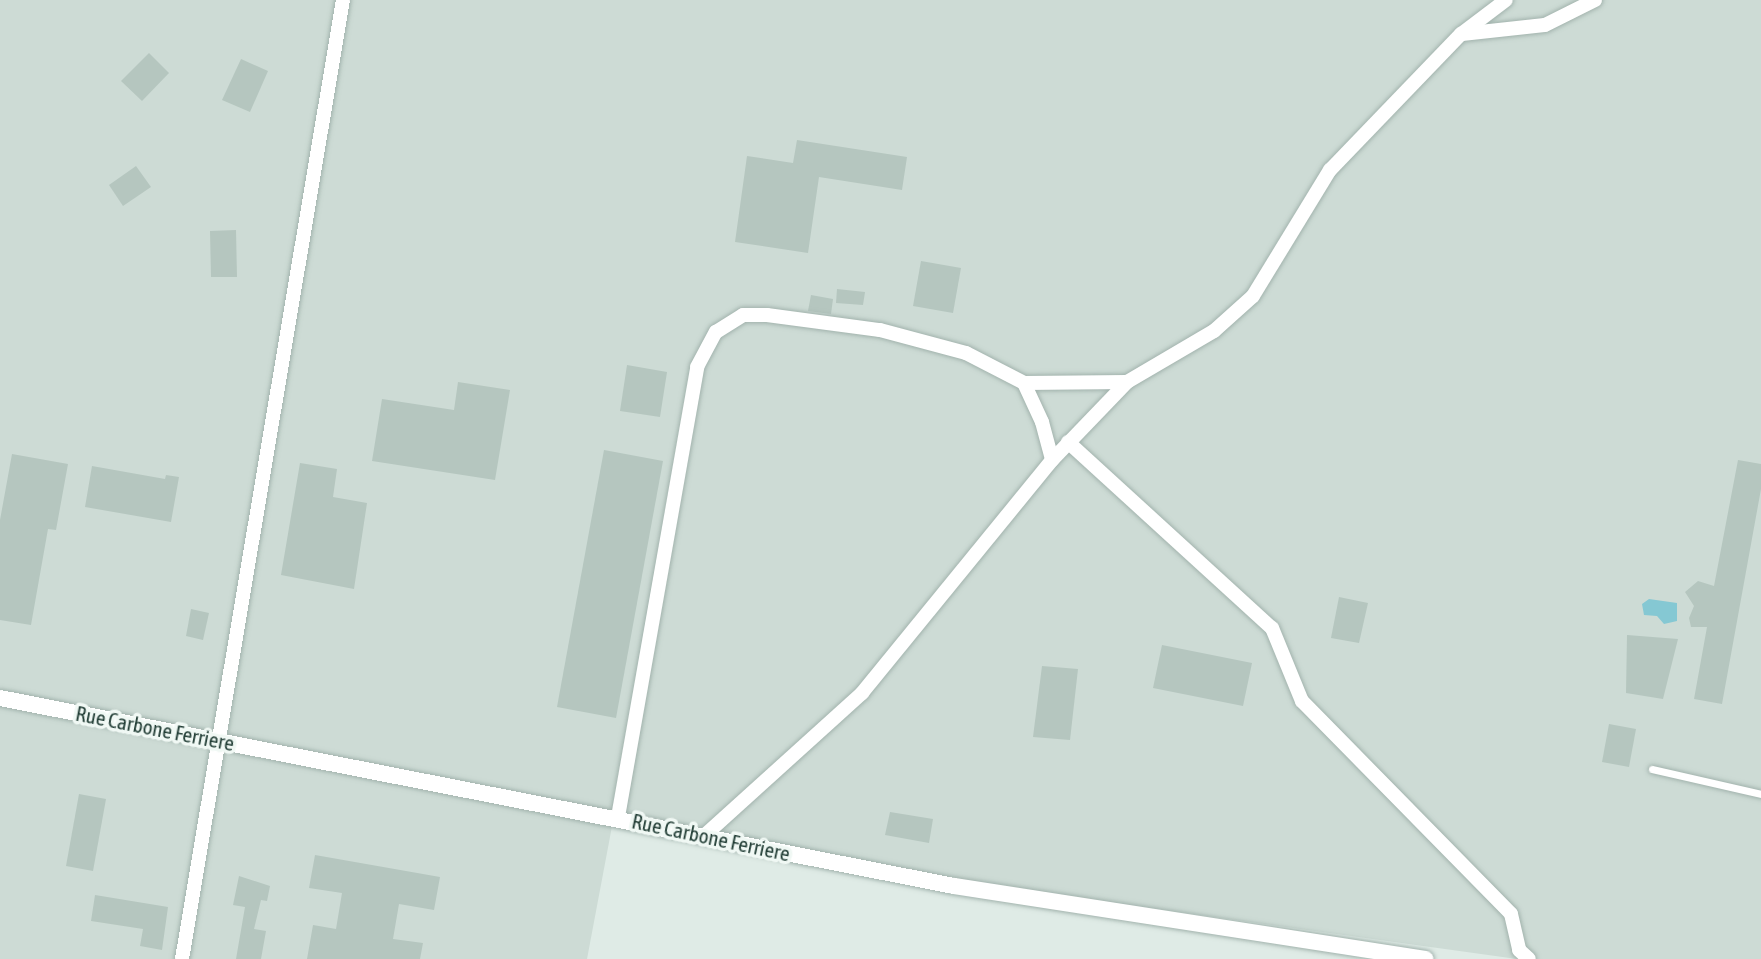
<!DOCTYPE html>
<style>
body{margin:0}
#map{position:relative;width:1761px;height:959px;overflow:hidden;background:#dfebe6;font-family:"Asap Condensed",sans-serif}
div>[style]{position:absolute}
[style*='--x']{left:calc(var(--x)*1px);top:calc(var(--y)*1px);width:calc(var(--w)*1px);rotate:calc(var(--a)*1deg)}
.built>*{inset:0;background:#cddbd5}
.water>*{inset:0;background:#85c8d3}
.building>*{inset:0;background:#b5c6bf}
.roads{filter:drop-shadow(0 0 2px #a2b3ad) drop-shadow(0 0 2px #a2b3ad)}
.service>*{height:7px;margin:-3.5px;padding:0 3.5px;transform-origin:3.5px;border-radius:3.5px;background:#fff}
.minor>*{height:14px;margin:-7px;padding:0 7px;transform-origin:7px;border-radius:7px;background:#fff}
.tertiary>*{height:16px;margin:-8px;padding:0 8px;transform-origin:8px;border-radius:8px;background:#fff}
span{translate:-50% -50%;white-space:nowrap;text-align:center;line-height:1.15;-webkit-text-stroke:7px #f0f8f4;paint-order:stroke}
.street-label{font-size:21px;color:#203c34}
</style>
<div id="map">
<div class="built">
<i style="clip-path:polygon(0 0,1761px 0,1761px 959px,1517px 959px,832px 864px,613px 821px,587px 959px,0 959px)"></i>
</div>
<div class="water">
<i style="clip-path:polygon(1649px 599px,1677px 603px,1677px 621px,1664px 624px,1657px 616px,1644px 615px,1642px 604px)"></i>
</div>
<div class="building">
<i style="clip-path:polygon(149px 53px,169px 73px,142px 101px,121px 81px)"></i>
<i style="clip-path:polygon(241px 59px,268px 71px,250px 112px,222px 100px)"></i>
<i style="clip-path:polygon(797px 140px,907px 157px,902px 190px,819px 177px,808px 253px,735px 242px,747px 156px,793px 163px)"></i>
<i style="clip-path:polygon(136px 166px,151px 187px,123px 206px,109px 185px)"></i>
<i style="clip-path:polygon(236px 230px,237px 277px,211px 277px,210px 231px)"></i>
<i style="clip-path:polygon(921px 261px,961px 268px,953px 313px,913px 306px)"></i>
<i style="clip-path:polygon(837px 289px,865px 292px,863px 305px,836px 303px)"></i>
<i style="clip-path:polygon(811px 295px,833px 299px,831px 314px,808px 311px)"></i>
<i style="clip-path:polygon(627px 365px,667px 372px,660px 417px,620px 411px)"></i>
<i style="clip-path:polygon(458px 382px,510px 390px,495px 480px,372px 461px,382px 399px,454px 410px)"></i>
<i style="clip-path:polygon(604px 450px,663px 461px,616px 718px,557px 707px)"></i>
<i style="clip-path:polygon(12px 454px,68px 464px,56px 530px,48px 529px,31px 625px,0 620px,0 520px)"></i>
<i style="clip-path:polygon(1738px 460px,1761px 464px,1761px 489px,1722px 704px,1694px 699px,1707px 627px,1691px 627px,1689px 618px,1694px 606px,1685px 592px,1698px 581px,1714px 586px)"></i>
<i style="clip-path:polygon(300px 463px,337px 469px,333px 497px,367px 503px,354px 589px,281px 575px)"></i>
<i style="clip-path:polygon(92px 466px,165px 479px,166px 475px,179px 477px,171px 522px,85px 507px)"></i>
<i style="clip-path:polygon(1339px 597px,1368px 603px,1359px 643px,1331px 638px)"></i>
<i style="clip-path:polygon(191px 609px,209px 613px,203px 640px,186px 636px)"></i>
<i style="clip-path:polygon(1627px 635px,1678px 639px,1663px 699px,1626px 693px)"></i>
<i style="clip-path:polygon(1162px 645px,1252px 663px,1243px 706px,1153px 688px)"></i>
<i style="clip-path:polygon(1042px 666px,1078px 669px,1070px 740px,1033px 737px)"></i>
<i style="clip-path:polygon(1609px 724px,1636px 729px,1629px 767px,1602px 762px)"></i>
<i style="clip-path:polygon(79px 794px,106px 799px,93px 871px,66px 866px)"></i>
<i style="clip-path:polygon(890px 812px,933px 819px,929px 843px,885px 835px)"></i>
<i style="clip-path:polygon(315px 855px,440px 877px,434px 910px,399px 904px,393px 939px,423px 943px,420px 959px,307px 959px,313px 925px,336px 929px,342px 893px,309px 888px)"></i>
<i style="clip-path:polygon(239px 876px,270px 886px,267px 901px,261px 900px,254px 929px,266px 931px,261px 959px,236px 959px,245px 907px,233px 905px)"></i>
<i style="clip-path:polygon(95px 895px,168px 907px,162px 950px,140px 946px,143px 929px,91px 921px)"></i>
</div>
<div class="roads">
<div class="service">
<i style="--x:1652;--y:769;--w:112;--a:12.9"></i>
</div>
<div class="minor">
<i style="--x:1462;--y:34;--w:83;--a:-6.2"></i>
<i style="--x:1545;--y:25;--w:56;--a:-26.6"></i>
<i style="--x:1024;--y:383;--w:43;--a:65.2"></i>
<i style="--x:1042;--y:422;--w:39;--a:75"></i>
<i style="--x:1068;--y:442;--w:276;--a:42.4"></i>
<i style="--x:1272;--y:628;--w:79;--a:67.7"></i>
<i style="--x:1302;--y:701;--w:298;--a:45.5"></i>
<i style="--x:1511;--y:914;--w:37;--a:77"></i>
<i style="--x:1519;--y:950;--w:13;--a:42"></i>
<i style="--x:618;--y:817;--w:457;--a:-80"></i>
<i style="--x:697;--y:367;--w:40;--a:-62"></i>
<i style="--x:716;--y:332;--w:32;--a:-32"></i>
<i style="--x:743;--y:315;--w:24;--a:0"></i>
<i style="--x:767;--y:315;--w:114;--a:7.6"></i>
<i style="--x:880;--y:330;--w:89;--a:15"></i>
<i style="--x:966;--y:353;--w:65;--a:27.3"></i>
<i style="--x:1024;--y:383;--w:103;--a:-0.6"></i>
<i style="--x:705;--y:835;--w:212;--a:-42.1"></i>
<i style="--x:862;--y:693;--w:301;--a:-50.8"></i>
<i style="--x:1052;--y:460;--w:108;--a:-46.1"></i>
<i style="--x:1127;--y:382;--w:101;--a:-30.4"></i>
<i style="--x:1214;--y:331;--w:52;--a:-41.9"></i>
<i style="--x:1253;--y:296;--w:148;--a:-58.6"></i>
<i style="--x:1330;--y:170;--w:189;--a:-46.1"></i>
<i style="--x:1461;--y:34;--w:56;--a:-37.1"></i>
<i style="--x:182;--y:959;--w:972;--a:-80.47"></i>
</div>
<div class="tertiary">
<i style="--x:0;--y:698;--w:972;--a:11.15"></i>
<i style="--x:954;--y:886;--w:477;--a:8.8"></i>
</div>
</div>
<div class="street-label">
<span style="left:155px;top:728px;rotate:11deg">Rue Carbone Ferriere</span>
<span style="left:711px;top:837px;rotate:12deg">Rue Carbone Ferriere</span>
</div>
</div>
